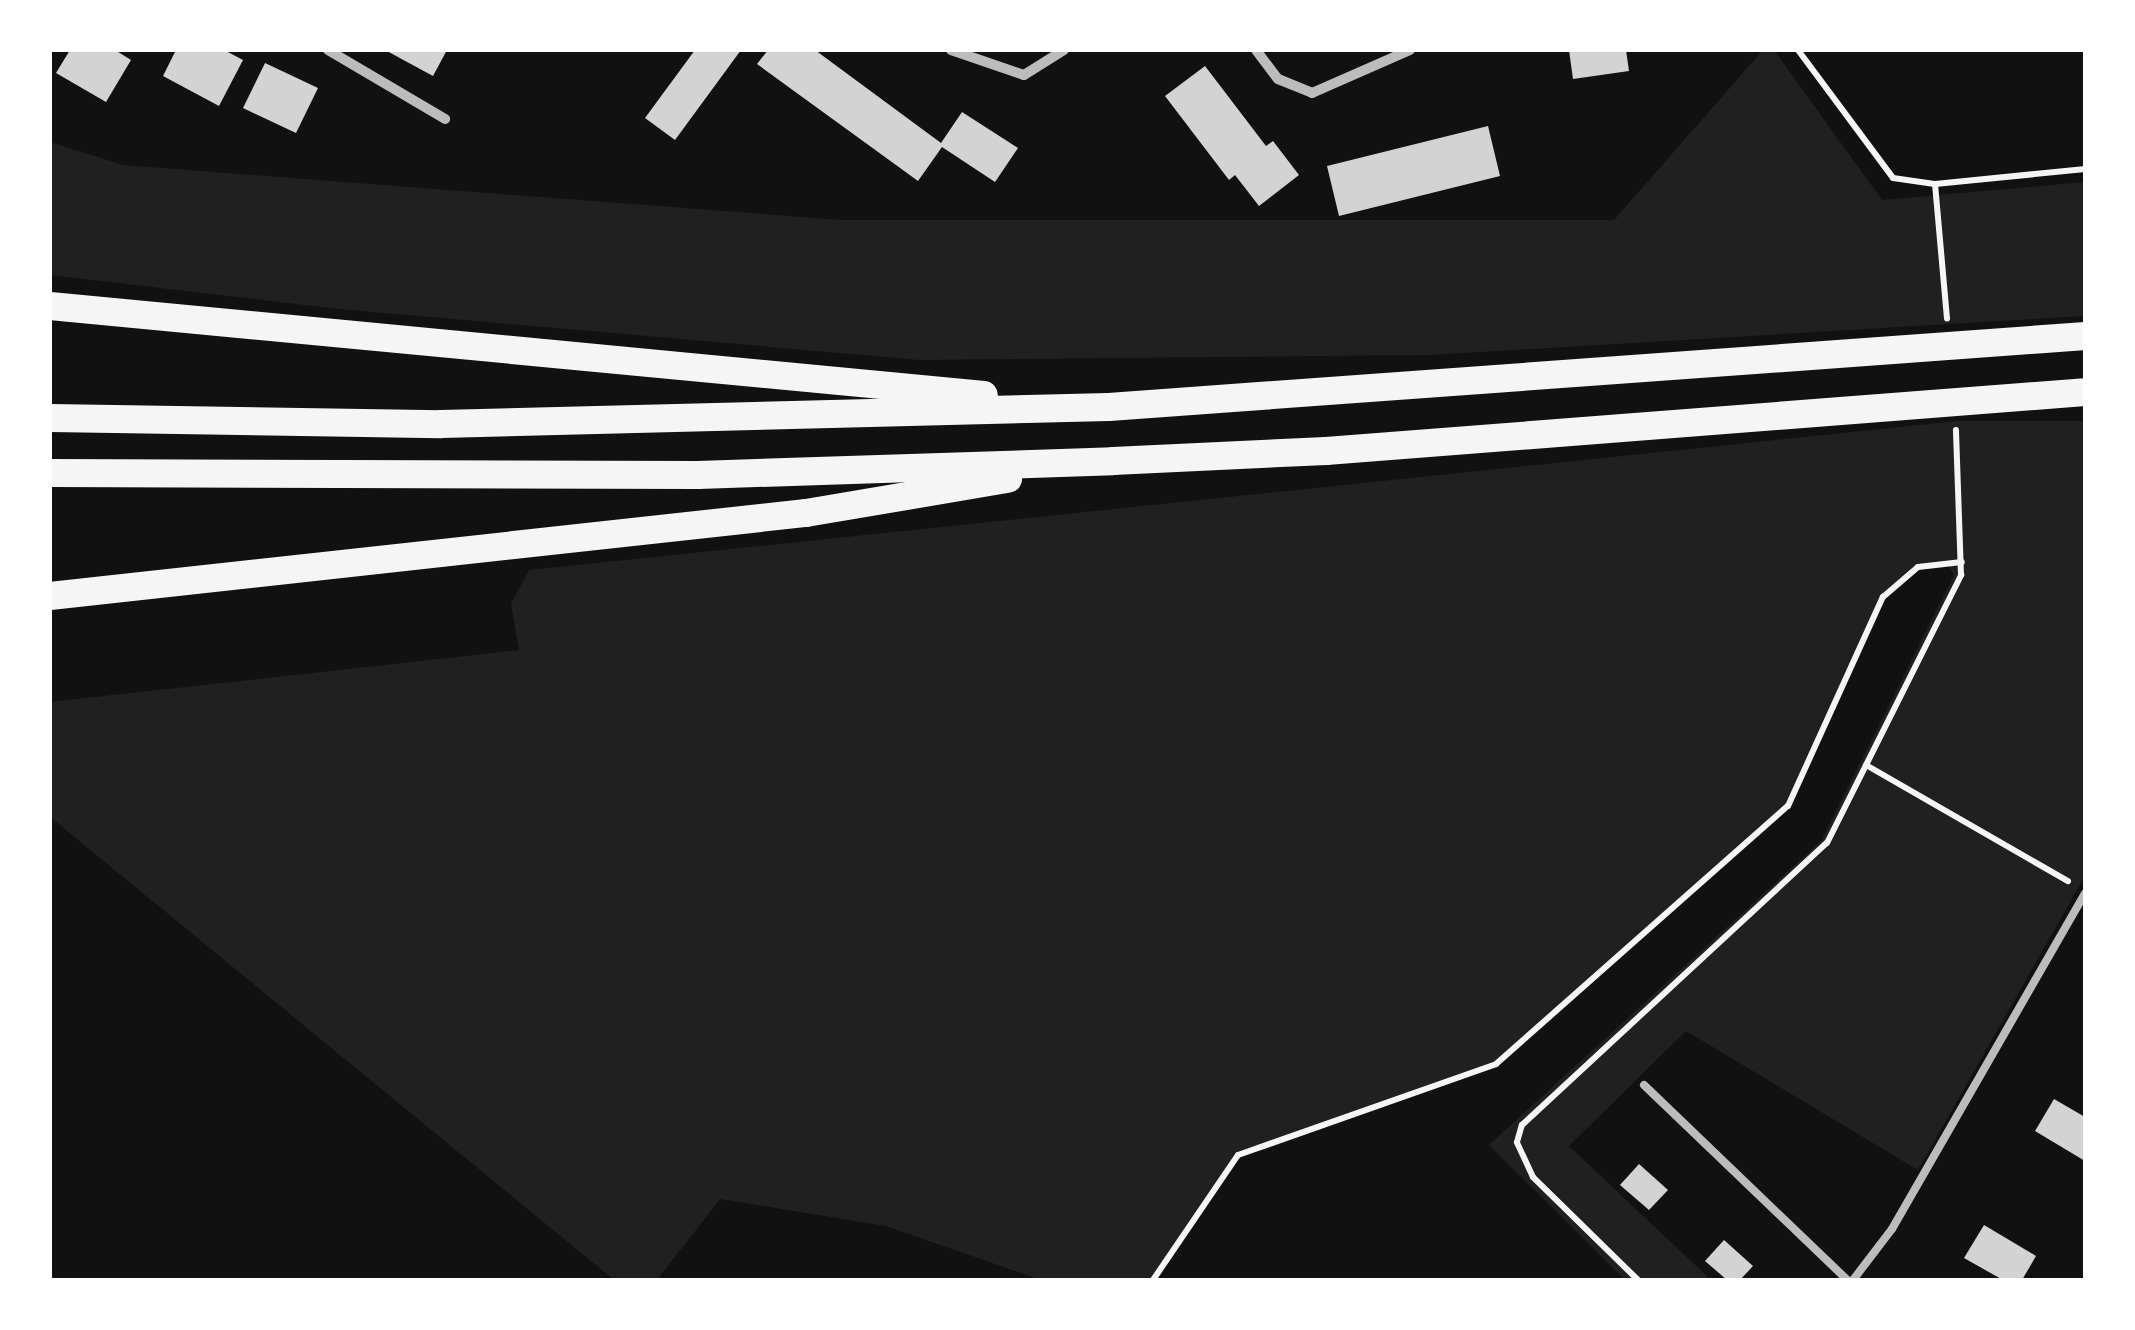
<!DOCTYPE html>
<style>
body{margin:0}
#map{position:relative;width:2135px;height:1330px;overflow:hidden;background:#111;font-family:"Playfair Display",serif}
div>[style]{position:absolute}
[style*='--x']{left:calc(var(--x)*1px);top:calc(var(--y)*1px);width:calc(var(--w)*1px);rotate:calc(var(--a)*1deg)}
.green>*{inset:0;background:#202020}
.building>*{inset:0;background:#d3d3d3}
.path>*{height:6px;margin:-3px;padding:0 3px;transform-origin:3px;border-radius:3px;background:#f5f5f5}
.service>*{height:8px;margin:-4px;padding:0 4px;transform-origin:4px;border-radius:4px;background:#bcbcbc}
.minor>*{height:10px;margin:-5px;padding:0 5px;transform-origin:5px;border-radius:5px;background:#bcbcbc}
.trunk>*{height:28px;margin:-14px;padding:0 14px;transform-origin:14px;border-radius:14px;background:#f5f5f5}
span{translate:-50% -50%;white-space:nowrap;text-align:center;line-height:1.15;-webkit-text-stroke:9px #fff;paint-order:stroke}
.frame{position:absolute;inset:0;border:52px solid #fff;pointer-events:none}
</style>
<div id="map">
<div class="green">
<i style="clip-path:polygon(1763px 50px,1774px 50px,1882px 200px,2085px 182px,2085px 316px,1430px 355px,919px 360px,339px 309px,50px 275px,50px 142px,123px 165px,841px 220px,1614px 220px)"></i>
<i style="clip-path:polygon(1957px 421px,2085px 421px,2085px 876px,1918px 1170px,1686px 1031px,1569px 1146px,1711px 1280px,1625px 1280px,1489px 1145px,1821px 841px,1954px 575px,1947px 563px,1919px 566px,1883px 597px,1788px 806px,1496px 1064px,1238px 1155px,1153px 1280px,1041px 1280px,886px 1226px,720px 1199px,657px 1280px,614px 1280px,50px 817px,50px 702px,519px 650px,511px 604px,529px 570px)"></i>
</div>
<div class="building">
<i style="clip-path:polygon(70px 50px,115px 50px,131px 60px,106px 102px,56px 73px)"></i>
<i style="clip-path:polygon(176px 50px,224px 50px,243px 60px,219px 106px,163px 76px)"></i>
<i style="clip-path:polygon(385px 50px,447px 50px,433px 76px)"></i>
<i style="clip-path:polygon(695px 50px,741px 50px,675px 140px,645px 118px)"></i>
<i style="clip-path:polygon(768px 50px,815px 50px,941px 143px,962px 112px,1018px 148px,995px 182px,942px 147px,918px 181px,757px 64px)"></i>
<i style="clip-path:polygon(1569px 50px,1626px 50px,1629px 71px,1573px 79px)"></i>
<i style="clip-path:polygon(265px 63px,318px 88px,296px 133px,243px 108px)"></i>
<i style="clip-path:polygon(1205px 66px,1266px 146px,1273px 141px,1299px 175px,1259px 206px,1235px 175px,1229px 180px,1165px 96px)"></i>
<i style="clip-path:polygon(1488px 126px,1500px 176px,1339px 216px,1327px 166px)"></i>
<i style="clip-path:polygon(2054px 1099px,2085px 1117px,2085px 1161px,2035px 1131px)"></i>
<i style="clip-path:polygon(1639px 1164px,1668px 1190px,1649px 1210px,1620px 1185px)"></i>
<i style="clip-path:polygon(1984px 1225px,2036px 1256px,2022px 1280px,2003px 1280px,1964px 1258px)"></i>
<i style="clip-path:polygon(1724px 1240px,1753px 1266px,1740px 1280px,1727px 1280px,1705px 1261px)"></i>
</div>
<div class="path">
<i style="--x:1798;--y:50;--w:159;--a:53.4"></i>
<i style="--x:1893;--y:178;--w:42;--a:8.1"></i>
<i style="--x:1935;--y:184;--w:151;--a:-5.7"></i>
<i style="--x:1935;--y:184;--w:135;--a:84.9"></i>
<i style="--x:1866;--y:765;--w:233;--a:29.9"></i>
<i style="--x:1153;--y:1280;--w:151;--a:-55.8"></i>
<i style="--x:1238;--y:1155;--w:274;--a:-19.4"></i>
<i style="--x:1496;--y:1064;--w:390;--a:-41.5"></i>
<i style="--x:1788;--y:806;--w:230;--a:-65.6"></i>
<i style="--x:1883;--y:597;--w:46;--a:-40.6"></i>
<i style="--x:1918;--y:567;--w:44;--a:-6.5"></i>
<i style="--x:1638;--y:1280;--w:147;--a:-135.6"></i>
<i style="--x:1533;--y:1177;--w:38;--a:-115"></i>
<i style="--x:1517;--y:1142;--w:18;--a:-74"></i>
<i style="--x:1522;--y:1125;--w:415;--a:-42.8"></i>
<i style="--x:1827;--y:843;--w:300;--a:-63.4"></i>
<i style="--x:1961;--y:575;--w:145;--a:-92"></i>
</div>
<div class="service">
<i style="--x:1644;--y:1085;--w:281;--a:43.8"></i>
<i style="--x:1853;--y:1280;--w:64;--a:-52.6"></i>
<i style="--x:1892;--y:1229;--w:387;--a:-60.1"></i>
</div>
<div class="minor">
<i style="--x:328;--y:50;--w:136;--a:30.5"></i>
<i style="--x:951;--y:50;--w:77;--a:18.9"></i>
<i style="--x:1024;--y:75;--w:47;--a:-32"></i>
<i style="--x:1256;--y:50;--w:36;--a:53"></i>
<i style="--x:1278;--y:79;--w:37;--a:22"></i>
<i style="--x:1312;--y:93;--w:107;--a:-23.7"></i>
</div>
<div class="trunk">
<i style="--x:50;--y:306;--w:938;--a:5.44"></i>
<i style="--x:50;--y:418;--w:391;--a:0.9"></i>
<i style="--x:441;--y:424;--w:668;--a:-1.46"></i>
<i style="--x:1109;--y:407;--w:979;--a:-4.16"></i>
<i style="--x:50;--y:473;--w:648;--a:0.18"></i>
<i style="--x:698;--y:475;--w:415;--a:-1.9"></i>
<i style="--x:1113;--y:461;--w:213;--a:-2.7"></i>
<i style="--x:1326;--y:451;--w:761;--a:-4.44"></i>
<i style="--x:50;--y:596;--w:761;--a:-6.27"></i>
<i style="--x:806;--y:513;--w:205;--a:-9.6"></i>
</div>
<div class="frame"></div>
</div>
